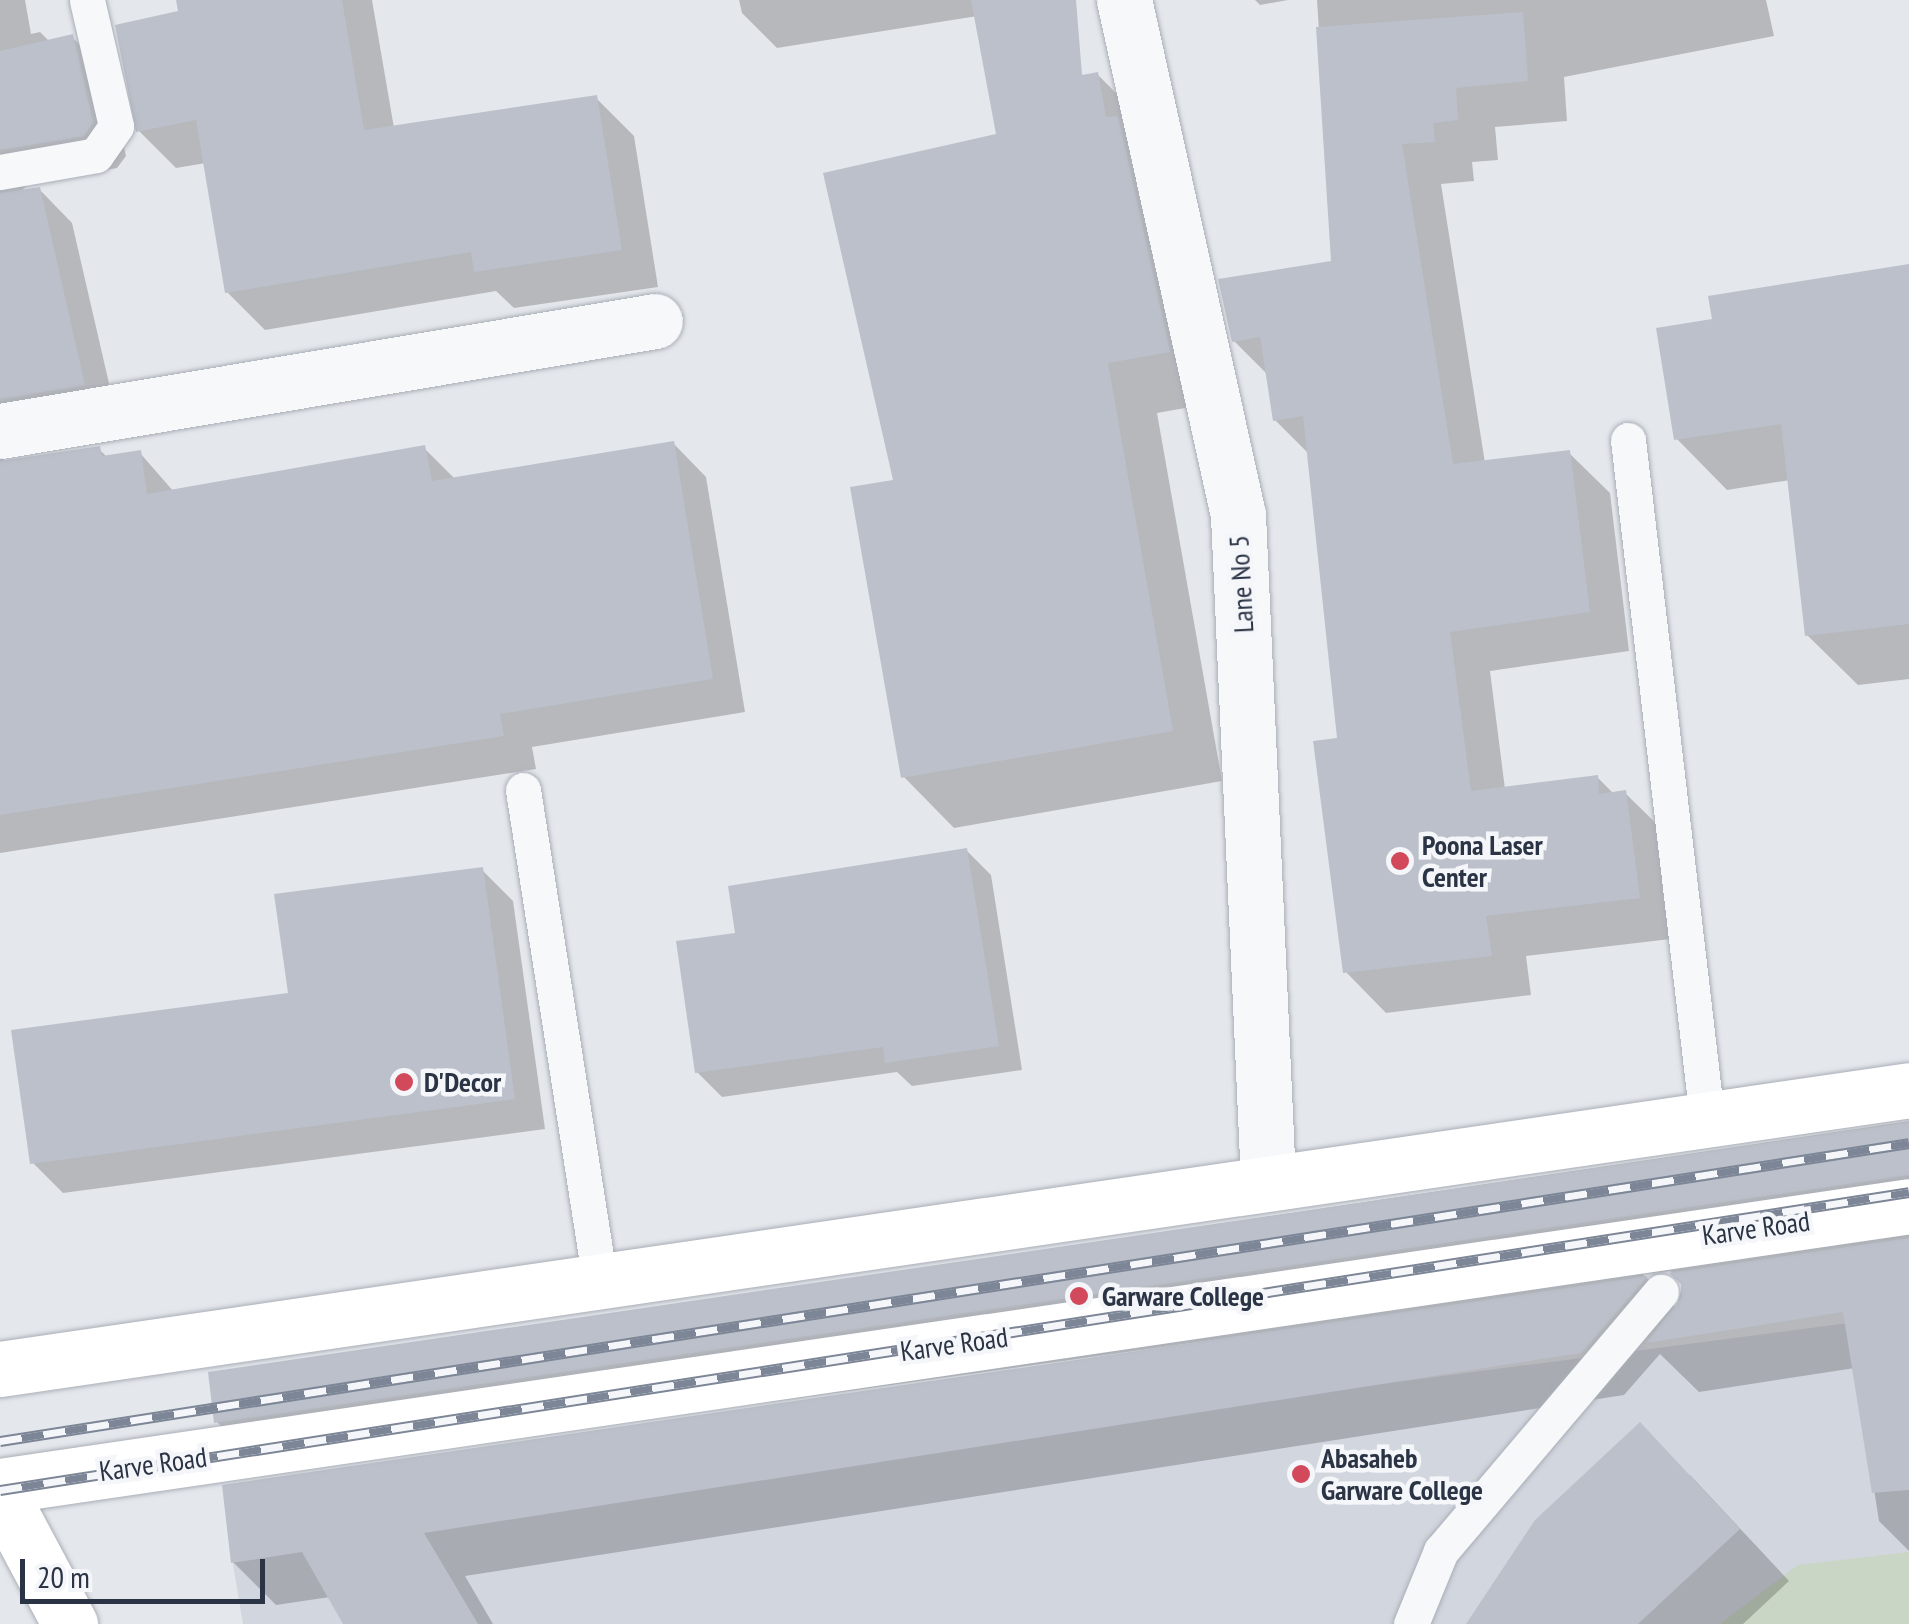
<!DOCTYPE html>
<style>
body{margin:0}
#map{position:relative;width:1909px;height:1624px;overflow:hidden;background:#e4e7ec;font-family:"PT Sans Narrow",sans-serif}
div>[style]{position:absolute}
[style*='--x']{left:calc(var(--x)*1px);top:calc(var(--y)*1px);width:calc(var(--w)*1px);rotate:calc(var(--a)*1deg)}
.built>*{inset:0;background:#d2d6de}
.green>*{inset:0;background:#c9d6c5}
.shadow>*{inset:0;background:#0003}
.building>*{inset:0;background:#bbc0ca}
.roads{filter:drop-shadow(0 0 2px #a9aeb7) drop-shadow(0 0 2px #a9aeb7)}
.lane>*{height:35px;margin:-17.5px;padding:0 17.5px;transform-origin:17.5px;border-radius:17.5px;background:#f7f8fa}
.street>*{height:55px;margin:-27.5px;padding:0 27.5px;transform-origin:27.5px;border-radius:27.5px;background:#f7f8fa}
.secondary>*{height:55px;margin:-27.5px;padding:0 27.5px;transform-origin:27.5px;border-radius:27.5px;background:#fff}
.primary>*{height:55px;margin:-27.5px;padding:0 27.5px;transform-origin:27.5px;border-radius:27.5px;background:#fff}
.rail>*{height:11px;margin-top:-5.5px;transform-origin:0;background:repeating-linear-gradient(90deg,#f4f6f9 0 22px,#7d8696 0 44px);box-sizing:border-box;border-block:2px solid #7d8696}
.dots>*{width:28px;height:28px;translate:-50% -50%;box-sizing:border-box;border:5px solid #f4f6f9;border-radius:50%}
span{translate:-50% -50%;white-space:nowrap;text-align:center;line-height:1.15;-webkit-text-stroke:9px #f4f6f9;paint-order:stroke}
.street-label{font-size:28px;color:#2b3445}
.poi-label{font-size:28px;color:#2b3445;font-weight:700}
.left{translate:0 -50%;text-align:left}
.scale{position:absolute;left:20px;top:1559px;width:245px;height:45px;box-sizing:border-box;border:5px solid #2b3445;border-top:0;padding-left:12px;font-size:30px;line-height:35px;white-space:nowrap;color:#2b3445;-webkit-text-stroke:8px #f4f6f9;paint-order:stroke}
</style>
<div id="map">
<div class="built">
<i style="clip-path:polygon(1909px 1315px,1909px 1624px,243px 1624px,228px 1535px)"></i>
</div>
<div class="green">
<i style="clip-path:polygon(1909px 1552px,1909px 1624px,1720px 1624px,1798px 1565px)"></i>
</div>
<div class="shadow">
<i style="clip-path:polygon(0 0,25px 0,31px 34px,40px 32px,50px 42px,72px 37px,106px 71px,126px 156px,117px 168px,29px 184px,21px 191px,39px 189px,72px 223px,117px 418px,3px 455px,5px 464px,99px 449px,108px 458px,140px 453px,174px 492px,424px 448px,455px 479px,673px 443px,706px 477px,745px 712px,532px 747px,536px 769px,0 853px)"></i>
<i style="clip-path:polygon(179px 0,372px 0,394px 128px,596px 98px,634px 136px,658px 287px,514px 308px,496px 291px,265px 330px,227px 292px,206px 163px,176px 168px,139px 131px,181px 13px)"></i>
<i style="clip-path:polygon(739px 0,1046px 0,1047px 5px,777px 48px,742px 13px)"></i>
<i style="clip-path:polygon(1255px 0,1288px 0,1260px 5px)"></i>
<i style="clip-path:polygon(1317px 0,1766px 0,1774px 36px,1564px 77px,1567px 121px,1495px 127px,1498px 160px,1472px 162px,1474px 181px,1441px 184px,1485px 463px,1569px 453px,1610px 493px,1629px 651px,1490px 671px,1505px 789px,1597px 777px,1614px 794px,1625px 793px,1666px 833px,1679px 938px,1526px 956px,1531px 995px,1386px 1013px,1346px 972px,1340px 740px,1309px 454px,1275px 420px,1268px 375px,1234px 341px,1334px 264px)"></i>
<i style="clip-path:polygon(1097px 74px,1148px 125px,1219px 402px,1157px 413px,1222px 781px,954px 828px,904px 777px,896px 482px,999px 136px)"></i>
<i style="clip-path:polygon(1909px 266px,1909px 679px,1858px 685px,1807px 635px,1790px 480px,1727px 490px,1677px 439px,1715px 321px)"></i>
<i style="clip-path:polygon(967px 851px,991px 875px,1022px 1070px,912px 1086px,897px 1072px,722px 1097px,697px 1072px,738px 935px)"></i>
<i style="clip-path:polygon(482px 870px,513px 901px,545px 1129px,63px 1193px,32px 1162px)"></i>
<i style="clip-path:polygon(evenodd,1909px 1121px,1909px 1551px,1879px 1521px,1855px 1368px,1699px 1392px,1660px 1354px,1624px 1395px,465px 1576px,493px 1624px,346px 1624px,330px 1597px,276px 1605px,233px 1562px,1506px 1299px,267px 1472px,217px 1422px,211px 1374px,1909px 1121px,1670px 1271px,1683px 1284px,1676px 1308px,1643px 1274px,1670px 1271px)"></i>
<i style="clip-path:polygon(1690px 1475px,1789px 1581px,1743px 1624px,1469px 1624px)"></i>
</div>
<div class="building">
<i style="clip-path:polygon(176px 0,342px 0,364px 130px,597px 95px,622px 250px,474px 272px,471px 252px,225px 293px,196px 120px,136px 132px,115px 25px,178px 11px)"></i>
<i style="clip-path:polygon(971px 0,1076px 0,1082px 75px,1098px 72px,1106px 117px,1118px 116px,1170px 352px,1108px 363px,1173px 731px,901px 778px,850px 487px,893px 480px,823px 173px,996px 134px)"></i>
<i style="clip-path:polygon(1523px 12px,1528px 81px,1456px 88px,1458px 120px,1433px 123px,1435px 142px,1402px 144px,1453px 464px,1570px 450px,1590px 612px,1450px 632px,1471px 791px,1598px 775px,1599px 794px,1626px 790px,1640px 898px,1486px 916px,1492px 956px,1343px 973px,1313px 741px,1337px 738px,1303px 416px,1273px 421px,1260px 337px,1232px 342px,1218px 279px,1331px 261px,1316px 27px)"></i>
<i style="clip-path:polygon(73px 34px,93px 122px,84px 136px,0 150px,0 51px)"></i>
<i style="clip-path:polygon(40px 187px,85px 385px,0 399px,0 193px)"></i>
<i style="clip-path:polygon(1909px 264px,1909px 624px,1805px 636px,1781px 424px,1674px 440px,1656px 328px,1712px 319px,1708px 296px)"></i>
<i style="clip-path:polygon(674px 441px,713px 679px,500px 714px,504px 736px,0 815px,0 461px,100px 446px,102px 456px,141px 450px,147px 494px,425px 445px,432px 481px)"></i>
<i style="clip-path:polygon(967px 848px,999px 1046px,885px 1063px,883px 1047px,695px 1073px,676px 941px,735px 933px,728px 886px)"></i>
<i style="clip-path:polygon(483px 867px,515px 1099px,30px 1164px,11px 1030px,288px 993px,274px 894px)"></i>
<i style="clip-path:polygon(1909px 1122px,1909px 1175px,214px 1423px,208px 1372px)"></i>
<i style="clip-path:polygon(1909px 1238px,1909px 1490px,1872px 1493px,1843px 1312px,1646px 1343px,1682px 1297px,1681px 1284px,1669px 1273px)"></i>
<i style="clip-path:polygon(1648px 1276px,1581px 1353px,424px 1533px,478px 1624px,343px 1624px,302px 1552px,231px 1563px,222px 1485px)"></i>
<i style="clip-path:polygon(1640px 1422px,1740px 1529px,1638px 1624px,1466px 1624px,1535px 1520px)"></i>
</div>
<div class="roads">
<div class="lane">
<i style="--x:0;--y:172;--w:97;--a:-10"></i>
<i style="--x:96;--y:155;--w:35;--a:-55"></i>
<i style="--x:116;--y:126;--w:129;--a:-103"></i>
<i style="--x:1628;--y:440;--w:684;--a:83.36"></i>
<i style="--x:523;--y:790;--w:496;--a:81.1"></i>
<i style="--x:1411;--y:1624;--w:79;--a:-67.7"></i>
<i style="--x:1441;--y:1551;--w:340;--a:-49.7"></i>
</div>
<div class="street">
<i style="--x:1124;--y:0;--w:527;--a:77.52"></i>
<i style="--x:1238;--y:515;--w:667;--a:87.42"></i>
<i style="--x:0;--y:431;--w:664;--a:-9.53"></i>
</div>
<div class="secondary">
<i style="--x:0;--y:1493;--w:149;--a:61.9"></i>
</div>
<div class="primary">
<i style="--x:0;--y:1369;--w:1929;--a:-8.31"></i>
<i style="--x:0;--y:1486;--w:1929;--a:-8.34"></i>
</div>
</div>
<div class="rail">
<i style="--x:0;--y:1441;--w:1932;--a:-8.87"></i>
<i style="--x:0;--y:1490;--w:1932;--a:-8.87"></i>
</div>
<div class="dots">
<i style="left:1400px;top:861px;background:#d1495b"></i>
<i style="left:404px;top:1082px;background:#d1495b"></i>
<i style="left:1079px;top:1296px;background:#d1495b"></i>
<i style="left:1301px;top:1474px;background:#d1495b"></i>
</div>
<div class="street-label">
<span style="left:1241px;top:584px;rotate:-93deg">Lane No 5</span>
<span style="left:1756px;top:1228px;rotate:-8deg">Karve Road</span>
<span style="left:954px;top:1344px;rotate:-8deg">Karve Road</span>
<span style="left:153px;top:1464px;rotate:-8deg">Karve Road</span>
</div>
<div class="poi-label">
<span class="left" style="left:1422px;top:861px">Poona Laser<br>Center</span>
<span class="left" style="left:424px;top:1082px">D'Decor</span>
<span class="left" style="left:1102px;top:1296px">Garware College</span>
<span class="left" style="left:1321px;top:1474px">Abasaheb<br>Garware College</span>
</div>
<div class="scale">20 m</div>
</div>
